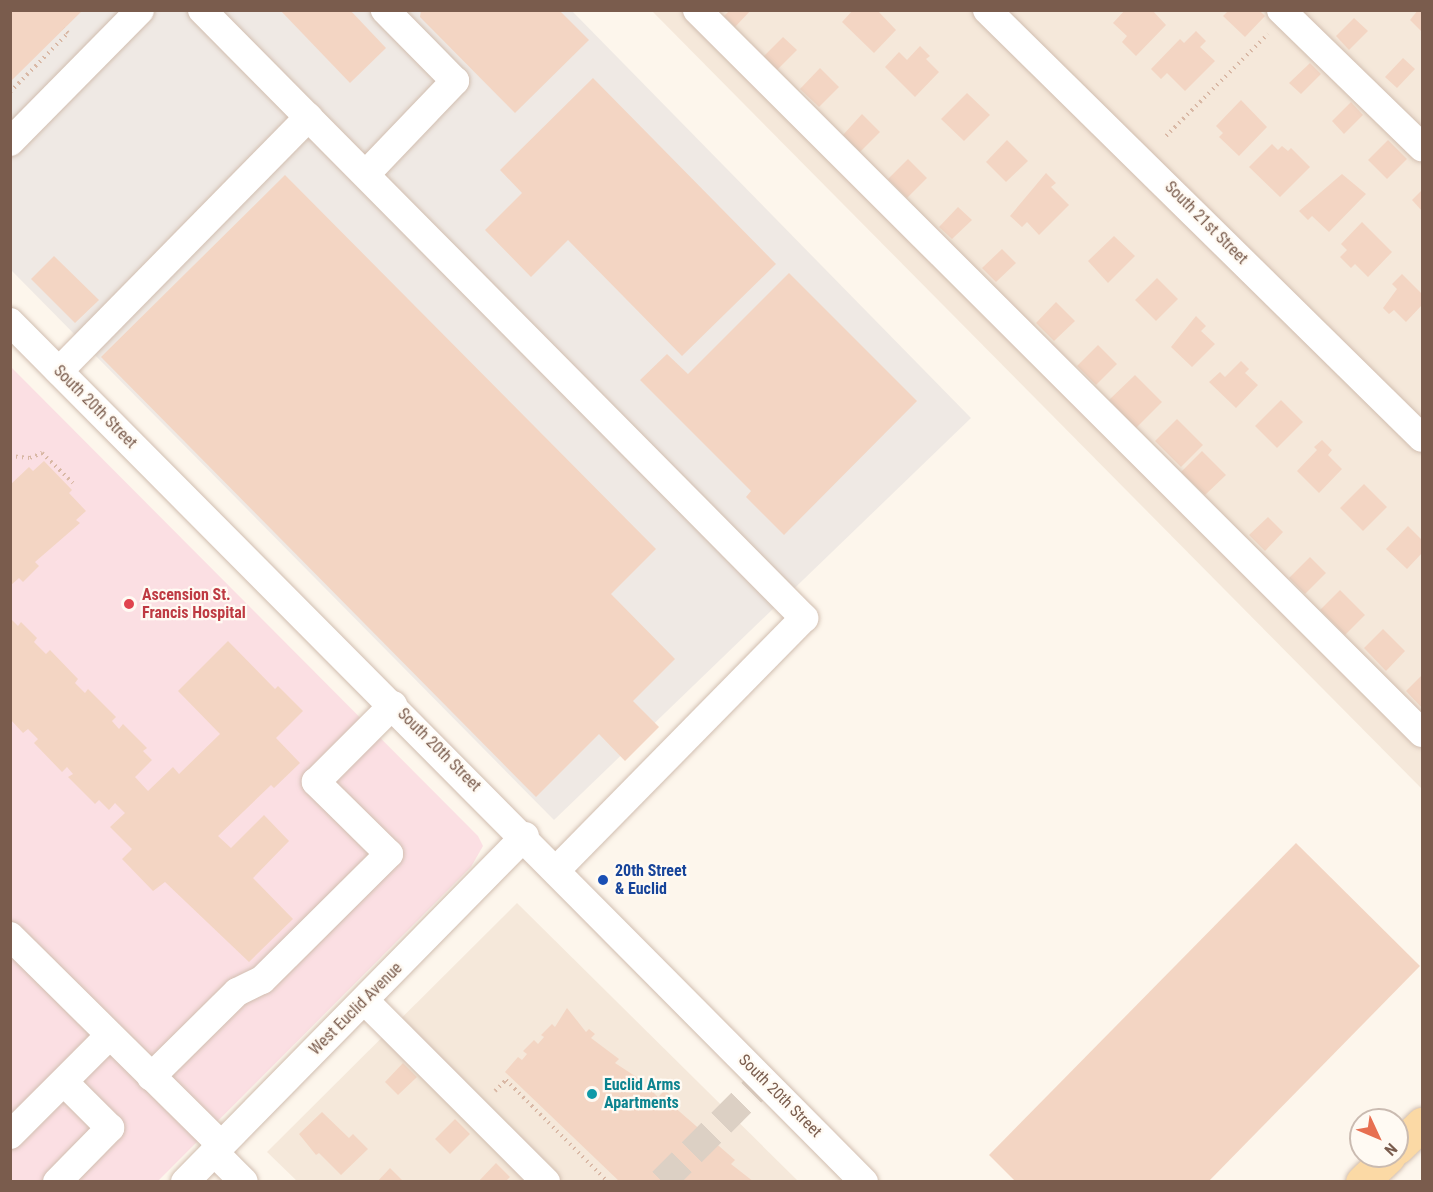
<!DOCTYPE html>
<style>
body{margin:0}
#map{position:relative;width:1433px;height:1192px;overflow:hidden;background:#fdf6ec;font-family:"Roboto Condensed",sans-serif}
div>[style]{position:absolute}
[style*='--x']{left:calc(var(--x)*1px);top:calc(var(--y)*1px);width:calc(var(--w)*1px);rotate:calc(var(--a)*1deg)}
.residential>*{inset:0;background:#f5e8da}
.industrial>*{inset:0;background:#efe9e4}
.medical>*{inset:0;background:#fbdfe3}
.building>*{inset:0;background:#f3d5c3}
.minor-tunnel>*{height:28px;margin-top:-14px;transform-origin:0;background:repeating-linear-gradient(90deg,#dcd0c4 0 28px,transparent 0 42px)}
.path>*{height:4px;margin-top:-2px;transform-origin:0;background:repeating-linear-gradient(90deg,#d9b8a5 0 1.5px,transparent 0 6px)}
.roads{filter:drop-shadow(0 0 2px #d1beb0) drop-shadow(0 0 2px #d1beb0)}
.minor>*{height:28px;margin:-14px;padding:0 14px;transform-origin:14px;border-radius:14px;background:#fff}
.major>*{height:33px;margin:-16.5px;padding:0 16.5px;transform-origin:16.5px;border-radius:16.5px;background:#fbd9a5}
.dots>*{width:16px;height:16px;translate:-50% -50%;box-sizing:border-box;border:3px solid #fffaf3;border-radius:50%}
span{translate:-50% -50%;white-space:nowrap;text-align:center;line-height:1.15;-webkit-text-stroke:4.5px #fffaf3;paint-order:stroke}
.street-label{font-size:16px;color:#7a5c4d}
.health-label{font-size:16px;color:#be3a42;font-weight:700}
.left{translate:0 -50%;text-align:left}
.transit-label{font-size:16px;color:#164399;font-weight:700}
.culture-label{font-size:16px;color:#0d838f;font-weight:700}
.frame{position:absolute;inset:0;border:12px solid #7a5c4d;pointer-events:none}
.north{position:absolute;left:1349px;top:1108px;width:60px;height:60px;box-sizing:border-box;background:#fffaf3;border:2px solid #cabbb1;border-radius:50%;rotate:134deg;font-size:16px;font-weight:700;line-height:24px;text-align:center;color:#7a5c4d}
.north::after{content:'';display:block;margin:auto;width:21px;height:27px;background:#e76f51;clip-path:polygon(50% 0,100% 100%,50% 72%,0 100%)}
</style>
<div id="map">
<div class="residential">
<i style="clip-path:polygon(652px 11px,1422px 11px,1422px 789px)"></i>
<i style="clip-path:polygon(517px 903px,798px 1181px,297px 1181px,267px 1152px)"></i>
</div>
<div class="industrial">
<i style="clip-path:polygon(10px 11px,572px 11px,971px 418px,554px 820px,11px 270px)"></i>
</div>
<div class="medical">
<i style="clip-path:polygon(10px 366px,478px 836px,483px 846px,471px 867px,158px 1181px,11px 1181px)"></i>
</div>
<div class="building">
<i style="clip-path:polygon(10px 10px,83px 10px,10px 82px)"></i>
<i style="clip-path:polygon(280px 10px,350px 10px,386px 48px,350px 83px)"></i>
<i style="clip-path:polygon(421px 10px,559px 10px,589px 40px,515px 113px,420px 17px)"></i>
<i style="clip-path:polygon(730px 10px,751px 10px,735px 27px,724px 16px)"></i>
<i style="clip-path:polygon(853px 10px,877px 10px,896px 30px,874px 53px,842px 22px)"></i>
<i style="clip-path:polygon(1125px 10px,1152px 10px,1166px 25px,1136px 56px,1122px 42px,1127px 36px,1113px 23px)"></i>
<i style="clip-path:polygon(1229px 10px,1259px 10px,1265px 16px,1245px 37px,1223px 16px)"></i>
<i style="clip-path:polygon(1418px 10px,1422px 10px,1421px 31px,1410px 20px)"></i>
<i style="clip-path:polygon(1354px 18px,1368px 31px,1349px 50px,1336px 36px)"></i>
<i style="clip-path:polygon(1196px 31px,1206px 41px,1200px 47px,1215px 61px,1185px 91px,1167px 73px,1161px 79px,1151px 69px,1180px 39px,1184px 43px)"></i>
<i style="clip-path:polygon(783px 37px,797px 50px,777px 70px,763px 57px)"></i>
<i style="clip-path:polygon(920px 46px,930px 56px,926px 59px,939px 72px,915px 97px,885px 67px,899px 52px,907px 60px)"></i>
<i style="clip-path:polygon(1403px 58px,1415px 69px,1397px 88px,1385px 77px)"></i>
<i style="clip-path:polygon(1310px 63px,1321px 74px,1301px 94px,1289px 83px)"></i>
<i style="clip-path:polygon(820px 68px,839px 87px,819px 107px,800px 89px)"></i>
<i style="clip-path:polygon(593px 78px,776px 264px,682px 356px,568px 240px,531px 277px,485px 230px,522px 193px,500px 170px)"></i>
<i style="clip-path:polygon(967px 93px,990px 115px,964px 141px,941px 119px)"></i>
<i style="clip-path:polygon(1241px 100px,1267px 127px,1239px 156px,1219px 137px,1223px 133px,1216px 126px)"></i>
<i style="clip-path:polygon(1351px 102px,1363px 115px,1344px 134px,1332px 121px)"></i>
<i style="clip-path:polygon(862px 114px,880px 132px,860px 152px,843px 135px)"></i>
<i style="clip-path:polygon(1007px 140px,1028px 161px,1006px 182px,986px 162px)"></i>
<i style="clip-path:polygon(1388px 140px,1407px 159px,1387px 179px,1368px 160px)"></i>
<i style="clip-path:polygon(1272px 144px,1278px 150px,1282px 146px,1288px 151px,1291px 148px,1310px 167px,1280px 197px,1249px 167px)"></i>
<i style="clip-path:polygon(908px 159px,927px 178px,907px 198px,888px 179px)"></i>
<i style="clip-path:polygon(1046px 173px,1056px 183px,1051px 187px,1069px 205px,1039px 235px,1027px 222px,1022px 227px,1010px 216px)"></i>
<i style="clip-path:polygon(1342px 174px,1366px 194px,1329px 232px,1312px 216px,1308px 220px,1299px 211px)"></i>
<i style="clip-path:polygon(285px 175px,656px 549px,611px 594px,675px 659px,633px 701px,659px 727px,625px 761px,599px 734px,536px 797px,101px 357px)"></i>
<i style="clip-path:polygon(1422px 190px,1422px 211px,1412px 200px)"></i>
<i style="clip-path:polygon(958px 207px,972px 220px,952px 239px,939px 227px)"></i>
<i style="clip-path:polygon(1362px 222px,1392px 252px,1368px 277px,1355px 264px,1351px 268px,1340px 257px,1347px 250px,1341px 244px)"></i>
<i style="clip-path:polygon(1114px 236px,1135px 256px,1108px 283px,1088px 261px)"></i>
<i style="clip-path:polygon(1002px 249px,1016px 263px,996px 282px,982px 268px)"></i>
<i style="clip-path:polygon(54px 256px,99px 300px,75px 323px,31px 279px)"></i>
<i style="clip-path:polygon(789px 273px,917px 401px,784px 535px,746px 497px,751px 491px,640px 380px,667px 354px,688px 374px)"></i>
<i style="clip-path:polygon(1402px 274px,1422px 294px,1422px 305px,1406px 322px,1394px 310px,1389px 314px,1383px 308px,1397px 289px,1392px 284px)"></i>
<i style="clip-path:polygon(1157px 278px,1178px 299px,1156px 321px,1135px 300px)"></i>
<i style="clip-path:polygon(1056px 302px,1075px 321px,1054px 341px,1036px 323px)"></i>
<i style="clip-path:polygon(1196px 316px,1206px 326px,1201px 331px,1215px 344px,1192px 367px,1171px 347px)"></i>
<i style="clip-path:polygon(1098px 345px,1117px 364px,1096px 385px,1077px 366px)"></i>
<i style="clip-path:polygon(1241px 361px,1249px 369px,1245px 373px,1258px 385px,1236px 408px,1209px 382px,1220px 372px,1225px 377px)"></i>
<i style="clip-path:polygon(1135px 375px,1162px 402px,1136px 428px,1109px 400px)"></i>
<i style="clip-path:polygon(1281px 400px,1303px 422px,1277px 448px,1255px 426px)"></i>
<i style="clip-path:polygon(1177px 419px,1203px 445px,1181px 467px,1155px 441px)"></i>
<i style="clip-path:polygon(1322px 440px,1332px 450px,1328px 455px,1342px 469px,1319px 493px,1297px 471px,1317px 450px,1314px 447px)"></i>
<i style="clip-path:polygon(1202px 451px,1226px 475px,1205px 495px,1181px 472px)"></i>
<i style="clip-path:polygon(44px 461px,72px 490px,69px 493px,86px 511px,76px 520px,80px 523px,35px 562px,39px 566px,23px 582px,19px 578px,10px 586px,10px 485px,29px 467px,33px 471px)"></i>
<i style="clip-path:polygon(1364px 484px,1387px 507px,1363px 531px,1340px 508px)"></i>
<i style="clip-path:polygon(1268px 517px,1283px 532px,1265px 551px,1249px 535px)"></i>
<i style="clip-path:polygon(1408px 526px,1422px 540px,1422px 553px,1407px 569px,1386px 549px)"></i>
<i style="clip-path:polygon(1310px 557px,1326px 573px,1305px 594px,1289px 578px)"></i>
<i style="clip-path:polygon(1340px 590px,1365px 615px,1345px 635px,1320px 610px)"></i>
<i style="clip-path:polygon(10px 618px,18px 626px,21px 622px,37px 638px,34px 642px,46px 654px,50px 650px,78px 679px,75px 683px,85px 693px,88px 689px,116px 717px,112px 721px,119px 729px,123px 724px,147px 748px,143px 751px,152px 760px,135px 777px,148px 791px,173px 767px,179px 774px,220px 734px,178px 691px,228px 641px,275px 689px,278px 686px,303px 711px,276px 738px,300px 763px,274px 788px,271px 785px,218px 836px,231px 848px,264px 815px,289px 841px,253px 878px,293px 919px,249px 962px,165px 882px,153px 891px,122px 859px,132px 849px,110px 827px,125px 813px,115px 803px,109px 810px,99px 800px,95px 804px,68px 777px,73px 774px,67px 767px,62px 772px,34px 743px,38px 739px,28px 729px,23px 733px,10px 719px)"></i>
<i style="clip-path:polygon(1383px 629px,1405px 651px,1386px 671px,1364px 648px)"></i>
<i style="clip-path:polygon(1422px 675px,1422px 708px,1406px 691px)"></i>
<i style="clip-path:polygon(1296px 843px,1420px 966px,1208px 1182px,1016px 1182px,989px 1155px)"></i>
<i style="clip-path:polygon(567px 1008px,586px 1032px,589px 1029px,595px 1034px,591px 1038px,619px 1059px,615px 1063px,638px 1078px,635px 1082px,645px 1092px,649px 1088px,658px 1097px,665px 1090px,676px 1101px,672px 1105px,735px 1160px,731px 1164px,754px 1182px,620px 1182px,505px 1072px,518px 1057px,522px 1060px,527px 1054px,523px 1051px,534px 1040px,538px 1044px,544px 1037px,541px 1035px,552px 1024px,555px 1027px)"></i>
<i style="clip-path:polygon(403px 1063px,417px 1077px,398px 1095px,385px 1082px)"></i>
<i style="clip-path:polygon(322px 1112px,349px 1138px,353px 1134px,368px 1149px,341px 1175px,319px 1153px,316px 1155px,299px 1134px)"></i>
<i style="clip-path:polygon(455px 1119px,470px 1134px,450px 1154px,435px 1139px)"></i>
<i style="clip-path:polygon(496px 1163px,510px 1177px,505px 1182px,478px 1182px)"></i>
<i style="clip-path:polygon(390px 1168px,404px 1182px,377px 1182px)"></i>
</div>
<div class="minor-tunnel">
<i style="--x:662;--y:1182;--w:144;--a:-45"></i>
</div>
<div class="path">
<i style="--x:10;--y:92;--w:83;--a:-45.5"></i>
<i style="--x:68;--y:33;--w:6;--a:-135"></i>
<i style="--x:1166;--y:136;--w:144;--a:-45"></i>
<i style="--x:10;--y:456;--w:20;--a:6"></i>
<i style="--x:30;--y:458;--w:13;--a:-23"></i>
<i style="--x:42;--y:453;--w:43;--a:44.1"></i>
<i style="--x:495;--y:1091;--w:16;--a:-45"></i>
<i style="--x:506;--y:1080;--w:144;--a:45"></i>
</div>
<div class="roads">
<div class="minor">
<i style="--x:202;--y:10;--w:856;--a:45.28"></i>
<i style="--x:804;--y:618;--w:352;--a:134.5"></i>
<i style="--x:697;--y:10;--w:1024;--a:44.92"></i>
<i style="--x:987;--y:10;--w:610;--a:44.54"></i>
<i style="--x:1281;--y:10;--w:197;--a:44.2"></i>
<i style="--x:10;--y:142;--w:185;--a:-45.4"></i>
<i style="--x:366;--y:174;--w:129;--a:-46.3"></i>
<i style="--x:455;--y:81;--w:100;--a:-134.6"></i>
<i style="--x:10;--y:322;--w:1212;--a:45.2"></i>
<i style="--x:59;--y:371;--w:356;--a:-45.5"></i>
<i style="--x:10;--y:936;--w:297;--a:44.7"></i>
<i style="--x:365;--y:1001;--w:256;--a:45"></i>
<i style="--x:151;--y:1077;--w:121;--a:-44.7"></i>
<i style="--x:237;--y:992;--w:28;--a:-26"></i>
<i style="--x:262;--y:980;--w:179;--a:-44.8"></i>
<i style="--x:389;--y:854;--w:103;--a:-135.4"></i>
<i style="--x:316;--y:782;--w:109;--a:-45"></i>
<i style="--x:10;--y:1135;--w:140;--a:-45"></i>
<i style="--x:214;--y:1152;--w:42;--a:45"></i>
<i style="--x:57;--y:1182;--w:76;--a:-45.5"></i>
<i style="--x:110;--y:1128;--w:65;--a:-135"></i>
<i style="--x:185;--y:1182;--w:485;--a:-45.5"></i>
</div>
<div class="major">
<i style="--x:1397;--y:1148;--w:35;--a:-44"></i>
<i style="--x:1362;--y:1182;--w:37;--a:-44"></i>
</div>
</div>
<div class="dots">
<i style="left:129px;top:604px;background:#e0444e"></i>
<i style="left:603px;top:880px;background:#1a4fb4"></i>
<i style="left:592px;top:1094px;background:#0f9aa8"></i>
</div>
<div class="street-label">
<span style="left:1206px;top:223px;rotate:45deg">South 21st Street</span>
<span style="left:95px;top:407px;rotate:45deg">South 20th Street</span>
<span style="left:439px;top:750px;rotate:45deg">South 20th Street</span>
<span style="left:356px;top:1009px;rotate:-45deg">West Euclid Avenue</span>
<span style="left:780px;top:1096px;rotate:45deg">South 20th Street</span>
</div>
<div class="health-label">
<span class="left" style="left:142px;top:604px">Ascension St.<br>Francis Hospital</span>
</div>
<div class="transit-label">
<span class="left" style="left:615px;top:880px">20th Street<br>&amp; Euclid</span>
</div>
<div class="culture-label">
<span class="left" style="left:604px;top:1094px">Euclid Arms<br>Apartments</span>
</div>
<div class="frame"></div>
<div class="north">N</div>
</div>
